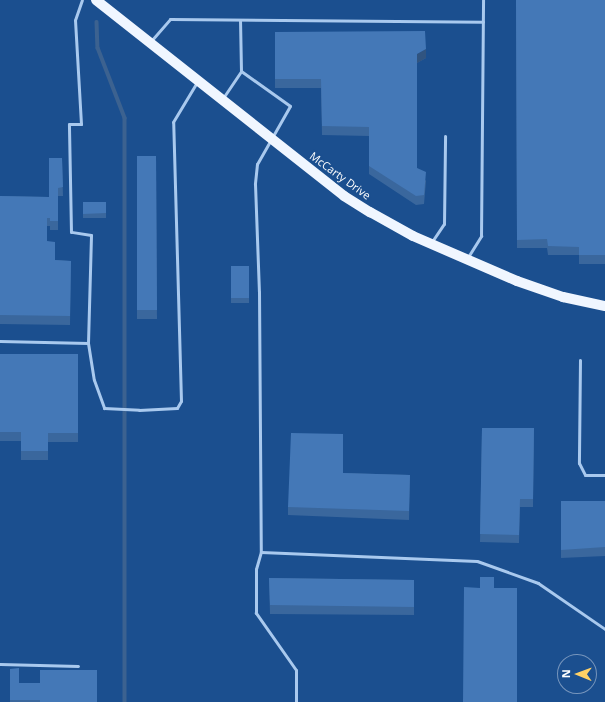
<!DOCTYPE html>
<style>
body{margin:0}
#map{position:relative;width:605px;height:702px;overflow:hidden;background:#1b4f8f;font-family:"Open Sans",sans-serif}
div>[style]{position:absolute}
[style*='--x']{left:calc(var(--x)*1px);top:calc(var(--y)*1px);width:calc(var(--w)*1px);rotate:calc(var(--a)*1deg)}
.stream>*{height:3.5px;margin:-1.75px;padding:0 1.75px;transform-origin:1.75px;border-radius:1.75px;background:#3c6290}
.service>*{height:3px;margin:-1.5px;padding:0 1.5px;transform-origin:1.5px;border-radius:1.5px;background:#a9c9ee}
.primary>*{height:10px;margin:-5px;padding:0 5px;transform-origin:5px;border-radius:5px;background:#f0f6ff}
.wall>*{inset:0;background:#3a679d}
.shaded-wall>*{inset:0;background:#305480}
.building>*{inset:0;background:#4478b7}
span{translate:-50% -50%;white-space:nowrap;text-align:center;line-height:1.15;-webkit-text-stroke:3.5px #1b4f8f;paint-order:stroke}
.street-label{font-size:11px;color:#fff}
.north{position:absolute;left:557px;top:654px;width:40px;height:40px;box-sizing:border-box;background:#1b4f8f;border:1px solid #7695bc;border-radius:50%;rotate:271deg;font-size:11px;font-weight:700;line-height:16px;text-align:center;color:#fff}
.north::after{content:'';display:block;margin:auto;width:14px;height:18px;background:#ffd166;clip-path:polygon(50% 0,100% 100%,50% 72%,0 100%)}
</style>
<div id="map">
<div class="stream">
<i style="--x:97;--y:22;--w:26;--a:88"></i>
<i style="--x:98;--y:48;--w:75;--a:68.9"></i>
<i style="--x:125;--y:118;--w:584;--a:90"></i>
</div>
<div class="service">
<i style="--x:151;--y:41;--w:29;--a:-49"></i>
<i style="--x:170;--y:19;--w:313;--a:0.5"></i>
<i style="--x:241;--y:71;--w:60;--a:35.5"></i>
<i style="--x:290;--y:106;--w:67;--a:119.6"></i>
<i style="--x:257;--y:164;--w:20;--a:96"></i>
<i style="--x:255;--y:184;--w:108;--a:87.9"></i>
<i style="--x:259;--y:292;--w:260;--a:89.6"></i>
<i style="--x:223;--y:98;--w:32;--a:-56"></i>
<i style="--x:241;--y:71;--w:51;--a:-91.1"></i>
<i style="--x:431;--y:243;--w:23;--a:-56"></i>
<i style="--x:444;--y:224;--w:88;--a:-89.3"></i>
<i style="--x:468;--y:257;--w:25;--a:-58"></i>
<i style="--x:481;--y:236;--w:236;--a:-89.5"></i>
<i style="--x:0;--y:341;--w:88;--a:1.3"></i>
<i style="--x:88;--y:343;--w:108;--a:-88.4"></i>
<i style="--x:91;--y:235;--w:20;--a:-171"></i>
<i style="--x:71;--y:232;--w:108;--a:-91.1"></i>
<i style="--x:69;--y:124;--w:12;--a:0"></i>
<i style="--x:81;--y:124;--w:104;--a:-93.3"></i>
<i style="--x:75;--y:20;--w:21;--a:-71"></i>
<i style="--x:88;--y:343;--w:37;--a:81"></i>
<i style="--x:94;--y:380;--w:30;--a:70"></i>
<i style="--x:104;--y:408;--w:35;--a:3"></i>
<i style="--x:139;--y:410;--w:38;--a:-3"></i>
<i style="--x:177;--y:408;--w:8;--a:-60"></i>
<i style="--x:181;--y:401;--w:279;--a:-91.6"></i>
<i style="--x:173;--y:122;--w:47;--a:-59"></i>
<i style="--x:580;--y:360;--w:103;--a:90.6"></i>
<i style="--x:579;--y:463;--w:13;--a:63"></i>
<i style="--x:585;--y:475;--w:20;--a:0"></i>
<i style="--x:0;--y:664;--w:78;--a:1.5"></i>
<i style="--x:296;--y:702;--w:32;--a:-90"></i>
<i style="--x:296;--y:670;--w:70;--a:-125.1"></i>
<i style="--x:256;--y:613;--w:44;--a:-90"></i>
<i style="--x:256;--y:569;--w:18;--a:-74"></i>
<i style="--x:261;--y:552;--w:216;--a:2.4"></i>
<i style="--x:477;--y:561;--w:65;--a:19.8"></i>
<i style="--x:538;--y:583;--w:81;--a:34.5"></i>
</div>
<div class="primary">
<i style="--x:96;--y:0;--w:316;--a:38.3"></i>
<i style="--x:344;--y:196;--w:31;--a:32"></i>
<i style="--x:370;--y:212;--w:49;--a:29.2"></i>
<i style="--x:413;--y:236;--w:113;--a:23.4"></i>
<i style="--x:517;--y:281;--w:49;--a:19.2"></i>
<i style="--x:563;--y:297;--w:43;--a:12.1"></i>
</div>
<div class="wall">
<i style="clip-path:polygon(516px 0,605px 0,605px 264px,579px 264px,579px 255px,548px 255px,547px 248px,517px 248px)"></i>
<i style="clip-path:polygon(275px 32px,426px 58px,417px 63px,417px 168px,426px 181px,424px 204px,416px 205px,369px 174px,369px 136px,322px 135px,321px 88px,275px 88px)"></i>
<i style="clip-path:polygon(137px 156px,156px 156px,157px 319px,137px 319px)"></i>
<i style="clip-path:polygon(62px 158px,63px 196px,58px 196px,58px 230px,50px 230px,50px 226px,47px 226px,47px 241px,55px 260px,71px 261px,70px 325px,0 324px,0 196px,49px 197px)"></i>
<i style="clip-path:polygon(83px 202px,106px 202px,106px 218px,83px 218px)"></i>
<i style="clip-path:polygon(231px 266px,249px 266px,249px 303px,231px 303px)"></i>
<i style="clip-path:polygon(0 354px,78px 354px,78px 442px,48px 442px,48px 460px,21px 460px,21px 441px,0 441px)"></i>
<i style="clip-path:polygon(482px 428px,534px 428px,533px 507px,520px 507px,519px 543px,480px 542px)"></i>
<i style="clip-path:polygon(343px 473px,410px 475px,409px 520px,288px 515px,288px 507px)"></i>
<i style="clip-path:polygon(561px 501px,605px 501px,605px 556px,561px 558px)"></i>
<i style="clip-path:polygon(269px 578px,414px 580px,414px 615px,270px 614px)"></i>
<i style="clip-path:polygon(10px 669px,19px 683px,97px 702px,10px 702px)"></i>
</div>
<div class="shaded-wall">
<i style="clip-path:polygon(426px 49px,426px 58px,417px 63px,417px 54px)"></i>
</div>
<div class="building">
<i style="clip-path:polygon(516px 0,605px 0,605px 255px,579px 255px,579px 247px,548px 246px,547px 239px,517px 240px)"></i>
<i style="clip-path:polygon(425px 31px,426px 49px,417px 54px,417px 168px,426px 172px,424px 195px,416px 196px,369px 166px,369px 127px,322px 126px,321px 79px,275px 79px,275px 32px)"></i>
<i style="clip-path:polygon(137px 156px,156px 156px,157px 310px,137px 310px)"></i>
<i style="clip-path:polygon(49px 158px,62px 158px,63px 187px,58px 188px,58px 221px,50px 221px,50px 218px,47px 218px,47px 241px,55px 242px,55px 260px,71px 261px,70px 316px,0 315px,0 196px,49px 197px)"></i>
<i style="clip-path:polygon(83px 202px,106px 202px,106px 213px,83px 214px)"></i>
<i style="clip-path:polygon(231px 266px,249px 266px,249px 298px,231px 298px)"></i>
<i style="clip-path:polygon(0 354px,78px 354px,78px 433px,48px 433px,48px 451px,21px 451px,21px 432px,0 432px)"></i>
<i style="clip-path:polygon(482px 428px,534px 428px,533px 499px,520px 499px,519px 535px,480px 534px)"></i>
<i style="clip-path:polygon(291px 433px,343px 434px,343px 473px,410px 475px,409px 511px,288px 507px)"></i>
<i style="clip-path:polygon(561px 501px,605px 501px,605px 547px,561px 550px)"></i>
<i style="clip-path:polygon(480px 577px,494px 577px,494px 588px,517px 588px,517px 702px,463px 702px,464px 587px,480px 588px)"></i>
<i style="clip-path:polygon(269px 578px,414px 580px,414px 607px,270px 605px)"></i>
<i style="clip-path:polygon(19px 668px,19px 683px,40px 683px,40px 670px,97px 670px,97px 702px,40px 702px,40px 700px,10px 700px,10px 669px)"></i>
</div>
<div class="street-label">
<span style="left:340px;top:176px;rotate:36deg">McCarty Drive</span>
</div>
<div class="north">N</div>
</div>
